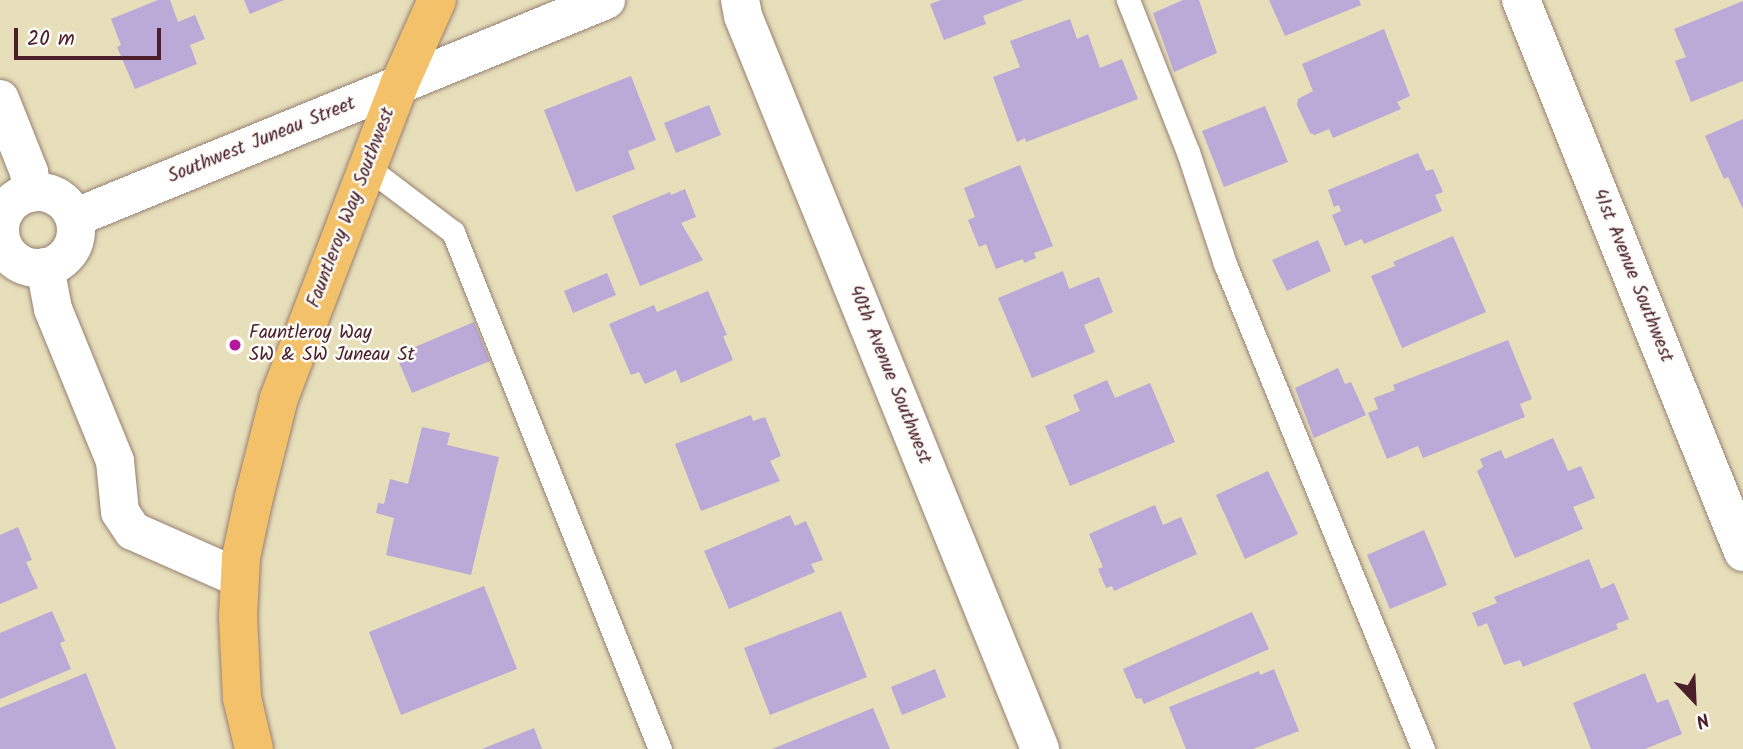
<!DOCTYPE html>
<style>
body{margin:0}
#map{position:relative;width:1743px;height:749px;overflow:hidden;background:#e6dfba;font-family:Kalam,sans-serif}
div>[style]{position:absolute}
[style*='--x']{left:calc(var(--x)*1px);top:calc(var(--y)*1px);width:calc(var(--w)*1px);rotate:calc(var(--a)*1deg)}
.building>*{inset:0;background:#bba9d8}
.roads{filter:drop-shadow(0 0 2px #987f72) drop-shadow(0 0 2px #987f72)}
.service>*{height:23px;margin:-11.5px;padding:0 11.5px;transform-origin:11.5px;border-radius:11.5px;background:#fff}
.minor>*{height:38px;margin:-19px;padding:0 19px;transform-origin:19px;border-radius:19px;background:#fff}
.minor>.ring{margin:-19px;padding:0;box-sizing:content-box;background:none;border:38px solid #fff;border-radius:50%}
.primary>*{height:38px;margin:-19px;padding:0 19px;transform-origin:19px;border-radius:19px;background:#f4c16b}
.dots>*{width:19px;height:19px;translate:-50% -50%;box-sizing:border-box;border:4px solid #fdfcf7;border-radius:50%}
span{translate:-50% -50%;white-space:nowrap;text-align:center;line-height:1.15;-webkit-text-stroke:5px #fdfcf7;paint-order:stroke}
.street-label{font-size:19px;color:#4a1f2b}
.poi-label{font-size:19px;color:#4a1f2b}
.left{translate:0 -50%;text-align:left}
.north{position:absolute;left:1659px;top:665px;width:70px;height:70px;-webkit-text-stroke:5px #fdfcf7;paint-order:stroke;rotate:157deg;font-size:19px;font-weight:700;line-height:28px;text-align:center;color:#4a1f2b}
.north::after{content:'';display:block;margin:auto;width:24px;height:32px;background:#4a1f2b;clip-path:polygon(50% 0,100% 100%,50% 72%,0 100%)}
.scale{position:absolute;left:14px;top:28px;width:147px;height:32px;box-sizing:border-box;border:4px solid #4a1f2b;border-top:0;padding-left:9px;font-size:21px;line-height:24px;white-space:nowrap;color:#4a1f2b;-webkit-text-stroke:5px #fdfcf7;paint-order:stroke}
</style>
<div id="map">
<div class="building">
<i style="clip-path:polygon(158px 0,170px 0,178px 22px,195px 15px,205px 39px,190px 45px,197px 64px,135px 89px,117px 47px,121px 45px,111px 19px)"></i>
<i style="clip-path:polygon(244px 0,284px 0,250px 14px)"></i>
<i style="clip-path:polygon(941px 0,1024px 0,983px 16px,986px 24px,944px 40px,930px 4px)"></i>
<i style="clip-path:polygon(1183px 0,1199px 0,1217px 53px,1174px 72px,1153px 13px)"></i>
<i style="clip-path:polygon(1269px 0,1359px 0,1361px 5px,1285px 36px)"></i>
<i style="clip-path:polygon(1743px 1px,1743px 81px,1691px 102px,1675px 61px,1686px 57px,1674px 29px)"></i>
<i style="clip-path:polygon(1070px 19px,1077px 39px,1088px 34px,1100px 68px,1122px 59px,1138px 99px,1026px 142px,1025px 138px,1017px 142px,993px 77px,1020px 67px,1010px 41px)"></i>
<i style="clip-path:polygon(1384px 29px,1410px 96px,1397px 102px,1401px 109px,1333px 138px,1329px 129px,1315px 135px,1310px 133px,1297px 105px,1298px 99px,1313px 91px,1302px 64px)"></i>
<i style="clip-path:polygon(631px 76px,656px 140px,628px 151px,635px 169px,576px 192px,544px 110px)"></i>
<i style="clip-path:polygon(709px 105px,721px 135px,676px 153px,664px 123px)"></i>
<i style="clip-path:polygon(1265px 106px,1288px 162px,1224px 187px,1202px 131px)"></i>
<i style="clip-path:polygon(1743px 119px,1743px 209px,1728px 177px,1724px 179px,1705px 136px)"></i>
<i style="clip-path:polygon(1418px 153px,1426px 171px,1433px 169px,1443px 192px,1435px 195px,1442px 211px,1364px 244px,1362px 239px,1345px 246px,1332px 215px,1341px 211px,1339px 205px,1334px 207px,1328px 190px)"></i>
<i style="clip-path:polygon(1020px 165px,1053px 246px,1034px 253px,1036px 258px,1024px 263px,1023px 259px,996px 269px,986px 244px,979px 247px,968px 220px,975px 217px,964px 188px)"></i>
<i style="clip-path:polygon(685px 189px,696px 217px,681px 223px,703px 260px,640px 286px,612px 216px,670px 192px,671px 195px)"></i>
<i style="clip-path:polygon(1453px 236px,1486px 312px,1402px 348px,1371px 276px,1395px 266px,1393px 262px)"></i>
<i style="clip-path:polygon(1318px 240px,1331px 271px,1287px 291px,1272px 260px)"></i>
<i style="clip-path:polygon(1063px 271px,1069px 289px,1099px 277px,1113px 312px,1084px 325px,1095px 352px,1032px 378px,998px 298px)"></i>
<i style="clip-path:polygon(607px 273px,616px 295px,573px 313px,564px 291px)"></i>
<i style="clip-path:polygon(708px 291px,727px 335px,723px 336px,733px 360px,681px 383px,676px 370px,645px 384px,639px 372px,631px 375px,609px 324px,654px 305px,657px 312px)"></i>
<i style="clip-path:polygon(474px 322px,490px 361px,412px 393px,396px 355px)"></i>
<i style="clip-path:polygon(1508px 340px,1532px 399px,1520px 404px,1525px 417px,1423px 458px,1418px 446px,1387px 459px,1368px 413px,1378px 409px,1374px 398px,1395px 390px,1393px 385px)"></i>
<i style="clip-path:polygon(1338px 368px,1345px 384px,1351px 382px,1366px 415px,1314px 438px,1295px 388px)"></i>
<i style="clip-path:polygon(1107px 380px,1115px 398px,1150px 383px,1175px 442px,1070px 486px,1045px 426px,1080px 411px,1073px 395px)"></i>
<i style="clip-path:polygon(751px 415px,753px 421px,765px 417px,781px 456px,770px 461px,780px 481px,701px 511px,675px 444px)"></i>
<i style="clip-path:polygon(422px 427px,450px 433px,447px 445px,499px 457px,471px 575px,386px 555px,394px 518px,376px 513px,378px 503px,384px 504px,390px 479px,408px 484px)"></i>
<i style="clip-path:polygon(1553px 438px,1568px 471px,1581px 466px,1595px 498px,1573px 507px,1583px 529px,1515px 558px,1477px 471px,1483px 467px,1480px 459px,1501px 450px,1505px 459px)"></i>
<i style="clip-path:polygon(1268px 471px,1298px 534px,1245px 559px,1216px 495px)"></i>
<i style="clip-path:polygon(1155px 505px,1163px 525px,1181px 517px,1197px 554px,1114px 591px,1112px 586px,1106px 588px,1098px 569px,1103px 567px,1089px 534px)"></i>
<i style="clip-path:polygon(790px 515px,795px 526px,806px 521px,823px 560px,811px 564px,815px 572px,729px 609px,704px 551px)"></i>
<i style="clip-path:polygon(18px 527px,32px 560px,26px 562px,38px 588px,0 604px,0 535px)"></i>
<i style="clip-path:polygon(1424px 530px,1447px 585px,1390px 609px,1367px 555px)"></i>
<i style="clip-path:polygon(1589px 559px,1601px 589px,1614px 583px,1629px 619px,1616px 624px,1618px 629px,1523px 667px,1520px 660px,1504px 665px,1487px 623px,1478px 627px,1472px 613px,1497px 603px,1494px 597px)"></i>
<i style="clip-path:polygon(484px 586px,517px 669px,401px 715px,369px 632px)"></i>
<i style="clip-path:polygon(52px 611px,65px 641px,60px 643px,71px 669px,0 699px,0 633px)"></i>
<i style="clip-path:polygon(841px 611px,867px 677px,770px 715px,744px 648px)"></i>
<i style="clip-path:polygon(1252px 612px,1269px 649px,1144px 704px,1141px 698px,1136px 699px,1123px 669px)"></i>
<i style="clip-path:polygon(935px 669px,946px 697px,902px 715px,891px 687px)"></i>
<i style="clip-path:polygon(1274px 669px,1299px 731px,1253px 749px,1186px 749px,1169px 707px,1259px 671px,1260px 675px)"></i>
<i style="clip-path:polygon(86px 673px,116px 749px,0 749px,0 708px)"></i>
<i style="clip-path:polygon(1645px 673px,1657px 703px,1668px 699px,1682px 734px,1645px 749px,1591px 749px,1573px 703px)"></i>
<i style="clip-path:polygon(873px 708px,890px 749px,772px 749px)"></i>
<i style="clip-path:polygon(534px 728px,542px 749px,482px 749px)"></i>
</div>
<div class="roads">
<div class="service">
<i style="--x:1128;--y:0;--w:163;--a:68.5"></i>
<i style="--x:1188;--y:152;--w:118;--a:71.7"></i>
<i style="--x:1225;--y:264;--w:524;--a:67.79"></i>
<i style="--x:367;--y:167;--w:108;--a:37.1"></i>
<i style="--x:453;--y:232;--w:557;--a:68.18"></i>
</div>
<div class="minor">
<i style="--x:740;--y:0;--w:16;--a:79"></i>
<i style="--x:743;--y:16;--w:791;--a:67.94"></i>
<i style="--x:1521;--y:0;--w:595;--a:68.09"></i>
<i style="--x:0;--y:99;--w:79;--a:68.3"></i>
<i style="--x:29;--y:172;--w:21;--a:82"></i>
<i class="ring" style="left:0;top:192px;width:38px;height:38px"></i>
<i style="--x:74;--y:218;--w:575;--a:-22.28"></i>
<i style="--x:45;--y:267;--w:43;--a:79.2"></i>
<i style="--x:53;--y:309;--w:164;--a:67.8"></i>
<i style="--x:115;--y:461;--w:51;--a:84.4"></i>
<i style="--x:120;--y:512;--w:23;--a:56"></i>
<i style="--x:133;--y:531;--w:116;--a:23.9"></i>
</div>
<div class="primary">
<i style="--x:254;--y:749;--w:52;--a:-103.2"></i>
<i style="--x:242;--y:698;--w:81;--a:-92.8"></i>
<i style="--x:238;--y:617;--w:60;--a:-87.1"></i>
<i style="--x:241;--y:557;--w:61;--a:-77.8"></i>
<i style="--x:254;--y:497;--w:102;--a:-75.8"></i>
<i style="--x:279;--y:398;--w:335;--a:-69"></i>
<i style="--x:399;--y:85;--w:93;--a:-65.9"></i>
</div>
</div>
<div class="dots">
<i style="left:235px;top:345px;background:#b5179e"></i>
</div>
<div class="street-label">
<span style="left:262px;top:141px;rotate:-22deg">Southwest Juneau Street</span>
<span style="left:352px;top:208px;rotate:-69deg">Fauntleroy Way Southwest</span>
<span style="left:1632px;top:276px;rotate:68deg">41st Avenue Southwest</span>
<span style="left:889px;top:375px;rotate:68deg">40th Avenue Southwest</span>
</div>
<div class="poi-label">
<span class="left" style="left:249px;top:345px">Fauntleroy Way<br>SW &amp; SW Juneau St</span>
</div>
<div class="north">N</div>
<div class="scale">20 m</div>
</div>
